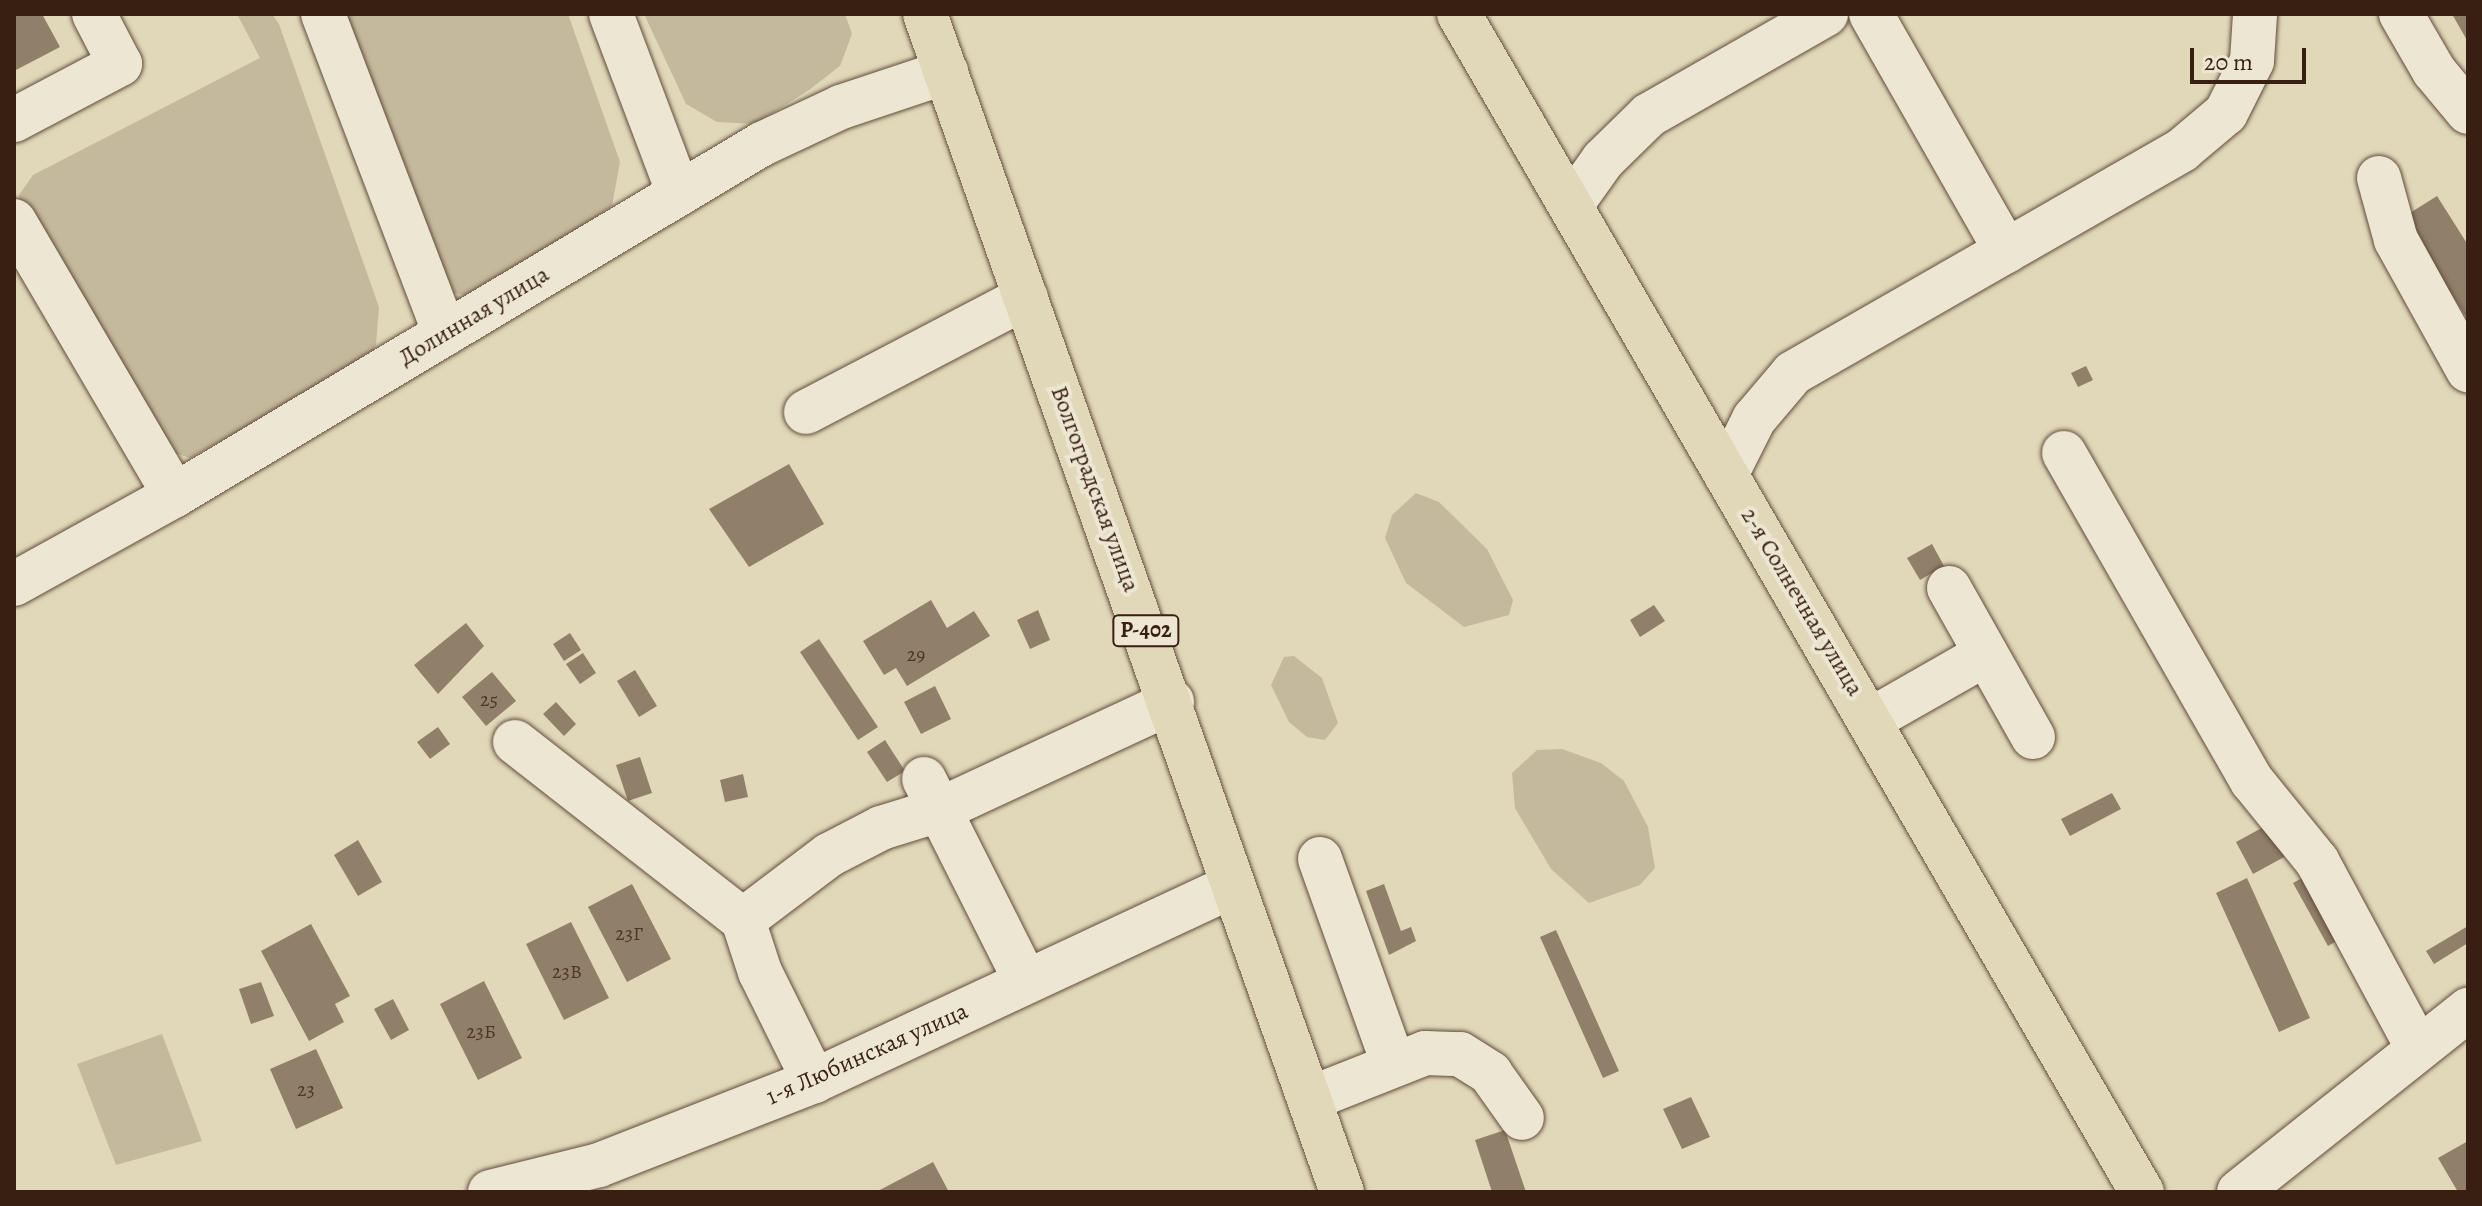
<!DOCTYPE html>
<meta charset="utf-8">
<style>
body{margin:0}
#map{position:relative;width:2482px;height:1206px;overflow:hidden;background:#e1d8ba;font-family:Alegreya,serif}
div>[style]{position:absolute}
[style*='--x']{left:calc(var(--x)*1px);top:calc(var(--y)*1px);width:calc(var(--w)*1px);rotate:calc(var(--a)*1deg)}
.green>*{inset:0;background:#c4b99d}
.building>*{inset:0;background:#907f69}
.roads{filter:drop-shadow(0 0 2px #634d3b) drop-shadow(0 0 2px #634d3b)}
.minor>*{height:44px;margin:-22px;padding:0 22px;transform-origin:22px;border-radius:22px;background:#ece6d2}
.major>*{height:44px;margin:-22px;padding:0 22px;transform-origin:22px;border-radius:22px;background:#e1d8ba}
span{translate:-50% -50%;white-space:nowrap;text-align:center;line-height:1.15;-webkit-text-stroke:8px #ece6d2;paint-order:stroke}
.number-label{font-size:20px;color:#4f3727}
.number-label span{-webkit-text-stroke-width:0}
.shield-label span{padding:2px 6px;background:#ece6d2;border:2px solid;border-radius:6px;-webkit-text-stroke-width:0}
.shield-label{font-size:22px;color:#391f11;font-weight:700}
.street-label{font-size:24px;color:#391f11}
.frame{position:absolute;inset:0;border:16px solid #391f11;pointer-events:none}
.scale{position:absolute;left:2190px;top:48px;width:116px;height:36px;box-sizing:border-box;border:4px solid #391f11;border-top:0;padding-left:10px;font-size:24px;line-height:28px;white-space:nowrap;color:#391f11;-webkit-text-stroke:6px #ece6d2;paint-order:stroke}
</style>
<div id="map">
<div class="green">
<i style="clip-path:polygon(237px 14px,272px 14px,279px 24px,379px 307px,376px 345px,367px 360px,190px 458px,163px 449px,23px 222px,19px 195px,33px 175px,260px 58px)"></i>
<i style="clip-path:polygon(328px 14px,568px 14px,620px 162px,612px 206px,501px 280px,465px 295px,448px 292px)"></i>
<i style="clip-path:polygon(644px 14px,845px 14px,852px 34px,840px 66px,809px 90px,755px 124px,717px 122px,686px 104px)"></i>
<i style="clip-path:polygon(1416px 493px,1439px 502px,1487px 549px,1513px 600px,1509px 615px,1464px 627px,1406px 583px,1385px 538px,1392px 515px)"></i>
<i style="clip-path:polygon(1294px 656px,1322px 678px,1338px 723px,1325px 740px,1307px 737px,1289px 722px,1271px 685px,1284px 657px)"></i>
<i style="clip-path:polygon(1562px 749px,1601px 763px,1624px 781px,1648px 827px,1655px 868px,1640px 885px,1589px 903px,1551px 869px,1515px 808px,1512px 773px,1537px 750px)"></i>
<i style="clip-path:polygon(162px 1034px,202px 1141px,116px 1165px,77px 1064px)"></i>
</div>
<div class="building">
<i style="clip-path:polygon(14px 14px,42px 14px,60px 47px,14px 71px)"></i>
<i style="clip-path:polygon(2452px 14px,2468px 14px,2468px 42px)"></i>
<i style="clip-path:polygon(2437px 196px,2468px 245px,2468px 320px,2402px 218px)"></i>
<i style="clip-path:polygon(2086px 366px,2093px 380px,2078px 387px,2071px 373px)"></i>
<i style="clip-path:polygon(789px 464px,824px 524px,749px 567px,709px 509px)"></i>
<i style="clip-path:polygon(1932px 544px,1944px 566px,1920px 580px,1907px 558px)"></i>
<i style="clip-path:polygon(931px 600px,947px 628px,974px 611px,990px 636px,907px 686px,896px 668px,884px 675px,863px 641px)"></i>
<i style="clip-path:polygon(1654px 605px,1665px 621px,1640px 637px,1630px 620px)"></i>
<i style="clip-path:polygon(1038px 610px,1050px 640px,1030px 649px,1017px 620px)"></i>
<i style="clip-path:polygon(466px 623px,484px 646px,438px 694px,414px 665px)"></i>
<i style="clip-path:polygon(570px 633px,581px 650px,564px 661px,553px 644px)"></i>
<i style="clip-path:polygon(819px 639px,878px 727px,858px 740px,800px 652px)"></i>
<i style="clip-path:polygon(583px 653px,596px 673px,580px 684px,566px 664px)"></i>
<i style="clip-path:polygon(635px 670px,657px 706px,639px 717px,617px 681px)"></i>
<i style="clip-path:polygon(492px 672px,516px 701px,486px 726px,462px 697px)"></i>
<i style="clip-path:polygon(935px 686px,951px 719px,921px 734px,904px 702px)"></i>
<i style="clip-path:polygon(556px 702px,576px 724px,564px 736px,543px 714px)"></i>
<i style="clip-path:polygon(438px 727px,450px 744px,430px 759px,417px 742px)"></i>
<i style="clip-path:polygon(885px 740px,905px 771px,887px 782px,867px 752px)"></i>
<i style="clip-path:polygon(640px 757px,652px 793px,628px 801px,616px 765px)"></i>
<i style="clip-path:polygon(743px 774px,748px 797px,725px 802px,720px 780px)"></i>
<i style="clip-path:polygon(2112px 793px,2121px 809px,2070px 836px,2061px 819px)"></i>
<i style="clip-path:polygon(2269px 824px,2286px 856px,2253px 874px,2236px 842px)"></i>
<i style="clip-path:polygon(358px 840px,382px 882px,358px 896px,334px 855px)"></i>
<i style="clip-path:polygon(2308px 875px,2342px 938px,2328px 946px,2293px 883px)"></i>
<i style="clip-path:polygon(2247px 878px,2310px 1018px,2279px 1032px,2216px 893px)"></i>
<i style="clip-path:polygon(632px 884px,671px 959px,627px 982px,588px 907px)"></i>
<i style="clip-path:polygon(1384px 884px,1401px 931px,1411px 927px,1416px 941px,1389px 955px,1366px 891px)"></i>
<i style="clip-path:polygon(571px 922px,609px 998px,564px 1020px,526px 944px)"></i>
<i style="clip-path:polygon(311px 924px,350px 996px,335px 1004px,344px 1022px,309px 1041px,261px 951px)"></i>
<i style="clip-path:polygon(2468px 926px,2468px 943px,2434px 964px,2426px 951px)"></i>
<i style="clip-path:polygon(1556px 930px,1619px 1071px,1603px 1078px,1540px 937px)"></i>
<i style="clip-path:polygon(484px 981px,522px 1058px,478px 1080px,440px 1004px)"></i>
<i style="clip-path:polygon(261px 982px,274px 1016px,251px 1024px,239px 989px)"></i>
<i style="clip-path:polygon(393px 999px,409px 1030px,391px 1040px,374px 1009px)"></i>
<i style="clip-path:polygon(316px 1049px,343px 1108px,296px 1129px,270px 1069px)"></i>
<i style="clip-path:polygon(1691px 1097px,1710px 1137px,1682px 1149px,1663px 1109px)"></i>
<i style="clip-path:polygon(1505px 1130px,1526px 1192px,1492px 1192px,1475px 1140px)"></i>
<i style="clip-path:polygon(2468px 1141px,2468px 1192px,2458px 1192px,2438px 1158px)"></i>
<i style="clip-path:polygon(933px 1162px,949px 1192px,876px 1192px)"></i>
</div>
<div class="roads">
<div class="minor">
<i style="--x:323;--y:14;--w:342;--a:69.1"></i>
<i style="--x:611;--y:14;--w:192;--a:69.3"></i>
<i style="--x:1871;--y:14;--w:273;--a:60.3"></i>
<i style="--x:2401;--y:14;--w:66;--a:59.9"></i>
<i style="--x:2434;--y:71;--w:53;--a:50.3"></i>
<i style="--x:14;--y:120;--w:120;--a:-27.8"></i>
<i style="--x:120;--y:64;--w:56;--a:-117.5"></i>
<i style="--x:2379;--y:178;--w:64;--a:74.7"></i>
<i style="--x:2396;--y:240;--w:149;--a:61"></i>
<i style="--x:1571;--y:205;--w:55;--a:-54.6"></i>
<i style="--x:1603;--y:160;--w:64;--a:-44.4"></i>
<i style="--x:1649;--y:115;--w:204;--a:-29.7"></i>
<i style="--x:14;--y:221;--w:318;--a:59.6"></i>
<i style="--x:806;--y:412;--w:248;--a:-27.6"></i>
<i style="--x:2064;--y:453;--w:378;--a:60.2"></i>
<i style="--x:2252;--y:781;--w:103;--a:50.9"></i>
<i style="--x:2317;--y:861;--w:211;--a:61.7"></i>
<i style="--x:1726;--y:475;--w:63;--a:-63.4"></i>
<i style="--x:1754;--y:419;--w:60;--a:-49.7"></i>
<i style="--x:1793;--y:373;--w:448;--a:-29.8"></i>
<i style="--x:2182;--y:150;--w:57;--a:-40.1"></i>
<i style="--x:2226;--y:113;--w:58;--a:-63.4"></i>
<i style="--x:2252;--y:61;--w:47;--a:-86.3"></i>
<i style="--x:14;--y:584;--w:184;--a:-28.9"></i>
<i style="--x:175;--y:495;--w:684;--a:-30.88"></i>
<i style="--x:762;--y:144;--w:87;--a:-25.1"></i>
<i style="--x:841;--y:107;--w:111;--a:-18.4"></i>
<i style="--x:1949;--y:588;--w:171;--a:60.6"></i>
<i style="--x:1872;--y:719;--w:131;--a:-29.7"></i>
<i style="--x:515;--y:742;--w:289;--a:38"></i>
<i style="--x:743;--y:920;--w:55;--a:71.9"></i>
<i style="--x:760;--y:972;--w:122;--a:63.6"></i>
<i style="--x:924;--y:779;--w:227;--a:63.3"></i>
<i style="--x:1320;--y:859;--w:217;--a:70.3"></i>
<i style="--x:743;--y:920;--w:108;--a:-37.1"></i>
<i style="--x:829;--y:855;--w:59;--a:-27.4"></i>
<i style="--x:881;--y:828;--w:61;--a:-17.2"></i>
<i style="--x:939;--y:810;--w:257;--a:-24.9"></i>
<i style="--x:1309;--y:1099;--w:125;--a:-21.6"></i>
<i style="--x:1425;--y:1053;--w:35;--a:2"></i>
<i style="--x:1460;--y:1054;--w:36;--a:32"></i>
<i style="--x:1490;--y:1073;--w:55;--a:54.6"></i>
<i style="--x:490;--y:1192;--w:112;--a:-13.9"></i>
<i style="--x:599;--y:1165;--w:231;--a:-21.3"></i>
<i style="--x:814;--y:1081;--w:462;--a:-25"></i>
<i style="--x:2239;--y:1192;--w:293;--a:-38.5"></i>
</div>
<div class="major">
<i style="--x:925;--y:14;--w:1250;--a:70.51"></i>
<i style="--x:1459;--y:14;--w:1362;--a:59.9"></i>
</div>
</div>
<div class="number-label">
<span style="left:916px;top:654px">29</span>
<span style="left:489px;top:699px">25</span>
<span style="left:629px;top:933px">23Г</span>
<span style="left:567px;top:971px">23В</span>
<span style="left:481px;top:1031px">23Б</span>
<span style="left:306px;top:1089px">23</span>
</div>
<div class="shield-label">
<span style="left:1146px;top:631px">Р-402</span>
</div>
<div class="street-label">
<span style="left:474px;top:316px;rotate:-31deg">Долинная улица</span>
<span style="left:1095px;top:489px;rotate:70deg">Волгоградская улица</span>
<span style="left:1802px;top:602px;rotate:59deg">2-я Солнечная улица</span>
<span style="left:867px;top:1054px;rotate:-24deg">1-я Любинская улица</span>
</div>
<div class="frame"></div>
<div class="scale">20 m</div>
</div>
